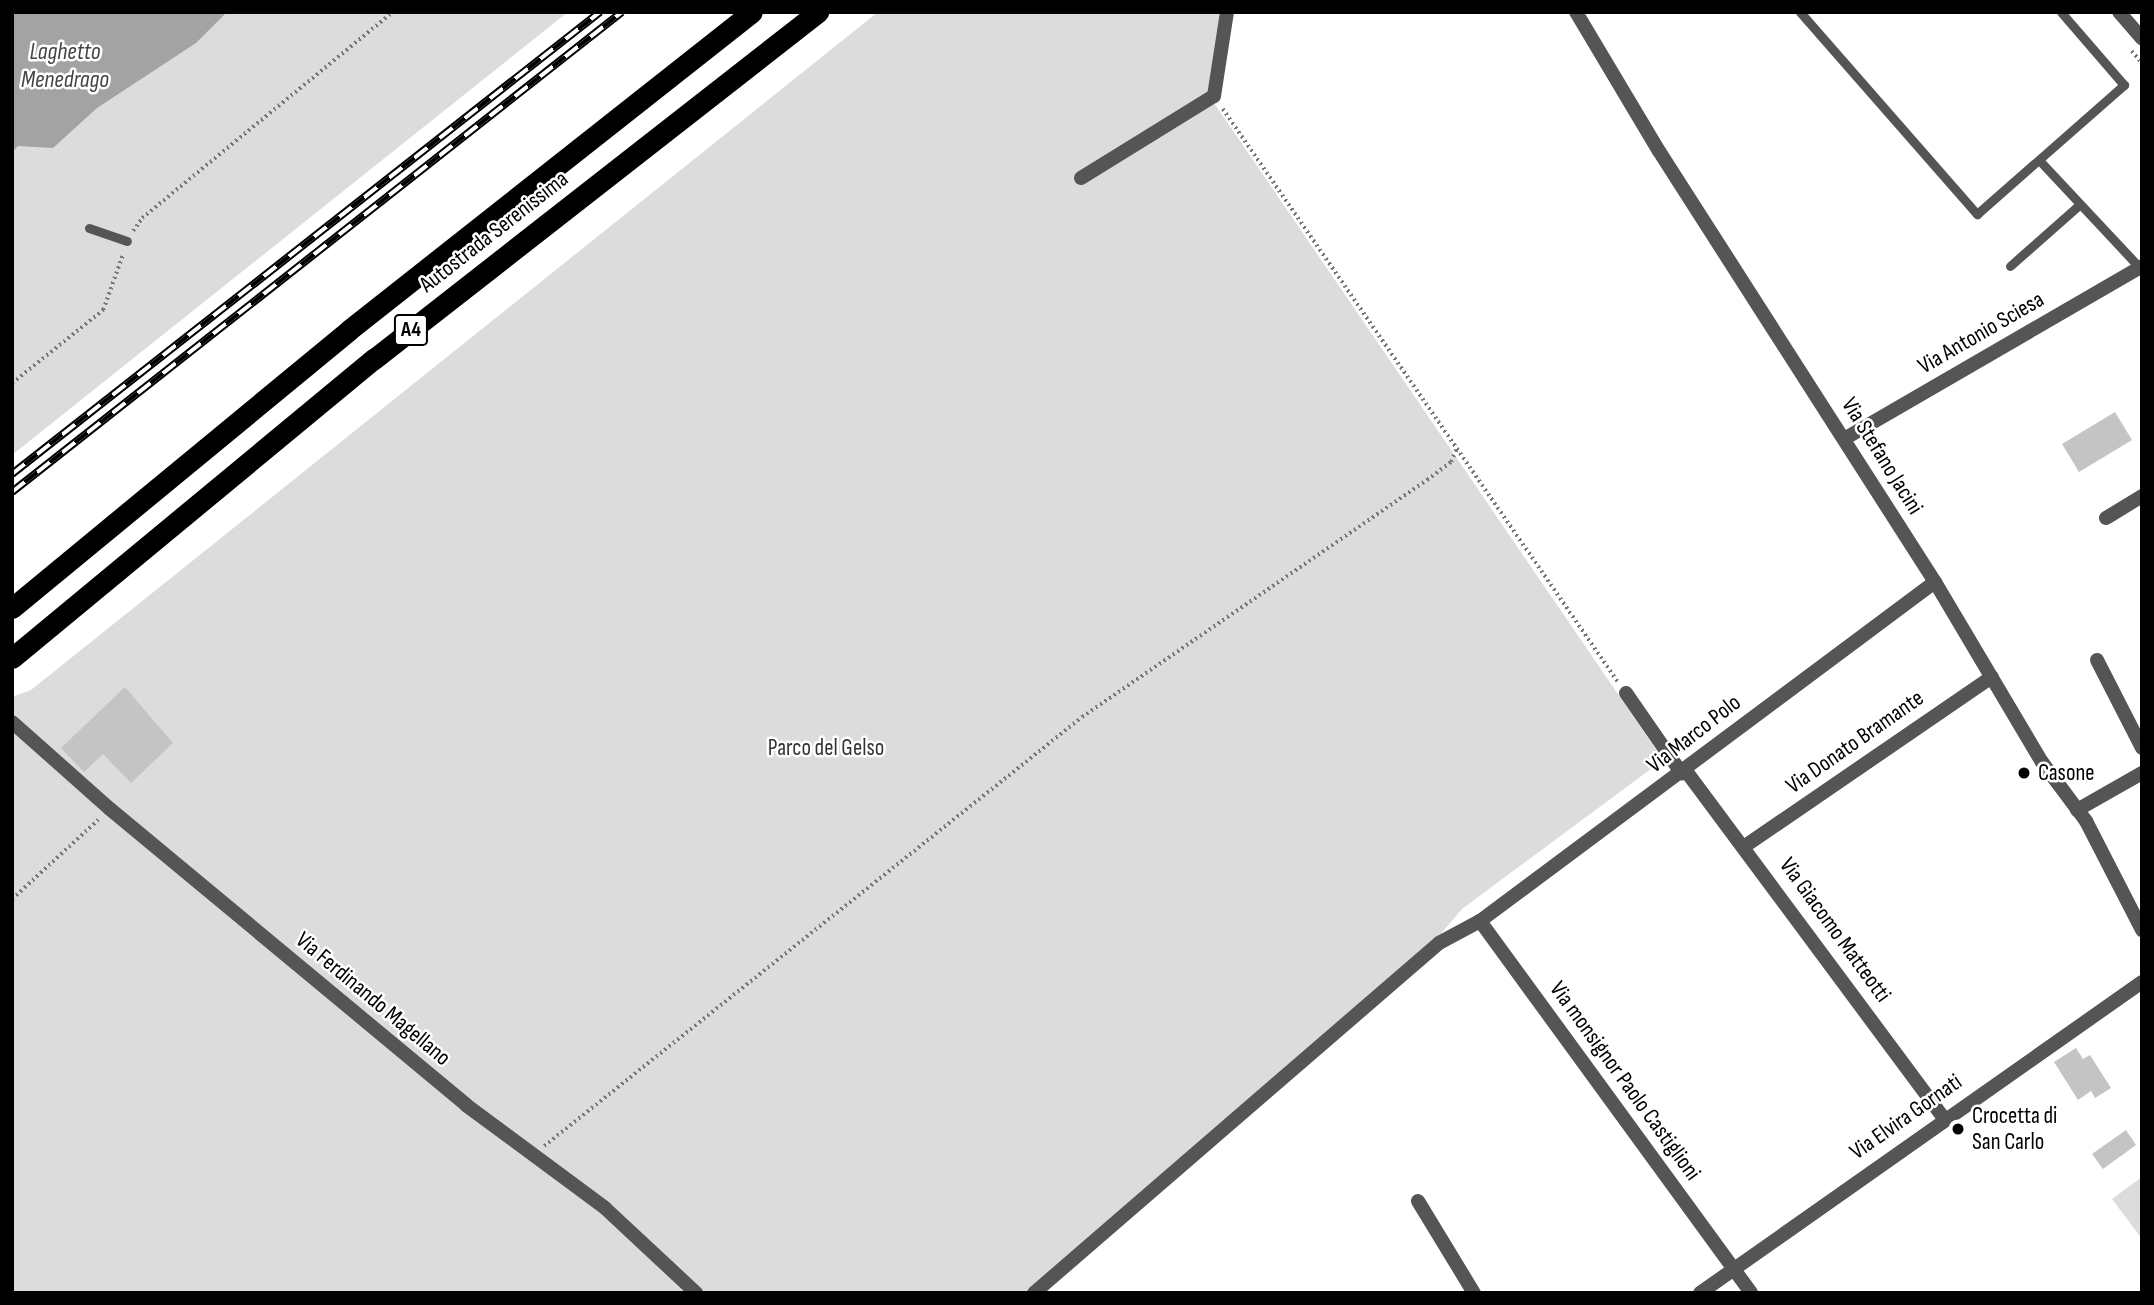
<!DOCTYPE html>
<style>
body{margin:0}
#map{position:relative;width:2154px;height:1305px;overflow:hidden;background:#fff;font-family:"Sofia Sans Condensed",sans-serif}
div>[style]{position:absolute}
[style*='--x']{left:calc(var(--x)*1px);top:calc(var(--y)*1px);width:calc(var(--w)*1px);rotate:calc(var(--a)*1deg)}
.green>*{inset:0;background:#dcdcdc}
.water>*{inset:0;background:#a3a3a3}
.building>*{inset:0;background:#c4c4c4}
.path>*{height:3.5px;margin-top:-1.75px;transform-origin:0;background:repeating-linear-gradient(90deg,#777 0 2px,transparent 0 5.5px)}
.lane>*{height:9px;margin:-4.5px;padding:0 4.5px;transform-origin:4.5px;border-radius:4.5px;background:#555}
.street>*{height:14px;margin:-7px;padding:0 7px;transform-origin:7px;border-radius:7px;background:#555}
.highway>*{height:21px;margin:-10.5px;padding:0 10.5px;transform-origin:10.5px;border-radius:10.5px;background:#000}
.rail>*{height:8px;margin-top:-4px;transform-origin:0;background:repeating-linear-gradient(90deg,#fff 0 16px,#000 0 32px);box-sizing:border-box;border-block:2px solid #000}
.dots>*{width:19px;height:19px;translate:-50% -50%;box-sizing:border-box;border:4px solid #fff;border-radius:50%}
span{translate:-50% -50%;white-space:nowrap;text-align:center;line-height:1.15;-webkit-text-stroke:5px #fff;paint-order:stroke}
.shield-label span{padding:2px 5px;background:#fff;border:2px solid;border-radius:5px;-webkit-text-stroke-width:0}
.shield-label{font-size:21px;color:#000;font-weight:700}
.street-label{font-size:23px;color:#000}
.park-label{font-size:23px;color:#333}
.poi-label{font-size:23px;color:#000}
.left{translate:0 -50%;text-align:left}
.water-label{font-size:24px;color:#444;font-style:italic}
.frame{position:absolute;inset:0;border:14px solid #000;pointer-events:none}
</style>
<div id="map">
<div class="green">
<i style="clip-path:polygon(12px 12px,568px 12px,12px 455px)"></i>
<i style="clip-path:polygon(878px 12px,1220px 12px,1214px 103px,1663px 760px,1462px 909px,1438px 937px,1024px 1293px,12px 1293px,12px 697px,31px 690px)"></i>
<i style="clip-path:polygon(2142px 1177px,2142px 1239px,2112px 1199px)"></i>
</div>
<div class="water">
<i style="clip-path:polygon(12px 12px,227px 12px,196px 43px,97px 108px,53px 148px,18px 146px,12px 152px)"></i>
</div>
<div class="building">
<i style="clip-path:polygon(2115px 412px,2132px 440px,2079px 472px,2062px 444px)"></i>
<i style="clip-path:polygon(125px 687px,173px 743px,131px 783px,103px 754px,84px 772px,61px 748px)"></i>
<i style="clip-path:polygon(2076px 1048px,2083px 1059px,2090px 1055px,2111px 1088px,2095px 1098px,2091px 1091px,2078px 1100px,2054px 1062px)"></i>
<i style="clip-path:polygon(2126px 1130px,2136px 1145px,2103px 1169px,2092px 1154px)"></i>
</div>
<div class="path">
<i style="--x:2132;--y:51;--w:16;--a:50"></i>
<i style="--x:1223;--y:109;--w:696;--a:55.42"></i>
<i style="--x:133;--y:231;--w:16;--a:-55"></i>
<i style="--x:142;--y:218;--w:325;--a:-39.4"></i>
<i style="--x:12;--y:383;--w:117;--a:-38.7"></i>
<i style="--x:103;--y:310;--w:59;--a:-70.3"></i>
<i style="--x:12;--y:899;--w:117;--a:-42.6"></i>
<i style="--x:544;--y:1146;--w:688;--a:-38.57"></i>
<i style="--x:1082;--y:717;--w:419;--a:-34.5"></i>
<i style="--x:1427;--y:480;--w:30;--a:-37"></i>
<i style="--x:1451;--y:462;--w:15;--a:-67"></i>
</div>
<div class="lane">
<i style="--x:1800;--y:12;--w:269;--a:48.8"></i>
<i style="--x:1977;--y:214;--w:196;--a:-41.3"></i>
<i style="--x:2124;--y:85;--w:96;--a:-130.8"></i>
<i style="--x:2039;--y:160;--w:146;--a:46.9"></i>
<i style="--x:89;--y:228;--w:40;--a:18.9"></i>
<i style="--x:2010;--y:266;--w:92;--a:-41.5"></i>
</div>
<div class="street">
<i style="--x:1576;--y:12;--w:162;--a:59.2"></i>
<i style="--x:1659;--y:151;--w:512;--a:57.37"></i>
<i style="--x:1935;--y:582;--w:209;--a:59.3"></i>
<i style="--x:2042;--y:762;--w:74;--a:53.3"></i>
<i style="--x:2086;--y:821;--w:123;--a:62.8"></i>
<i style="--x:2119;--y:12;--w:35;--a:49"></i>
<i style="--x:1081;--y:178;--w:156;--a:-31.7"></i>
<i style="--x:1214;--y:96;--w:85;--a:-81.2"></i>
<i style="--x:1844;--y:439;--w:345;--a:-30.1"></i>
<i style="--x:2106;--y:518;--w:42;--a:-31.4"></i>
<i style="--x:2097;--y:660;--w:99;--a:62.9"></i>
<i style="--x:1626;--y:693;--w:98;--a:55.3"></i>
<i style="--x:12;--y:722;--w:131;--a:41.6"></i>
<i style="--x:110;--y:809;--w:463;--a:39.7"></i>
<i style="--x:466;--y:1105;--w:173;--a:36.5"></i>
<i style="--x:605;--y:1208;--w:125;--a:43"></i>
<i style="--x:1686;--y:771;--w:432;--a:53.4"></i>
<i style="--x:2077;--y:810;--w:75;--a:-29.6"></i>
<i style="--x:1745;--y:846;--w:299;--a:-34.4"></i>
<i style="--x:1480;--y:921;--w:460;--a:53.9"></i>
<i style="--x:1418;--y:1201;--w:108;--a:58.7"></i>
<i style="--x:1034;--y:1293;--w:535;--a:-40.83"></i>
<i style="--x:1439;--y:943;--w:47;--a:-28.2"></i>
<i style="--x:1480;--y:921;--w:567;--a:-36.69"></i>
<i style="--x:1700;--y:1293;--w:540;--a:-35.13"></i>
</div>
<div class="highway">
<i style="--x:12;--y:608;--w:437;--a:-39.5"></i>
<i style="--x:349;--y:330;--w:513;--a:-38.28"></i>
<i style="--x:12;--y:658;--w:470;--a:-39.6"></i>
<i style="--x:374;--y:359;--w:564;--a:-38.01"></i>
</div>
<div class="rail">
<i style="--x:12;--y:474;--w:748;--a:-38.16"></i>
<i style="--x:12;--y:492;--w:776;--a:-38.2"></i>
</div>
<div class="dots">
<i style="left:2024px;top:773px;background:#000"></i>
<i style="left:1958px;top:1129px;background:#000"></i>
</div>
<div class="shield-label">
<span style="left:411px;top:330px">A4</span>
</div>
<div class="street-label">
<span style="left:494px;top:232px;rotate:-38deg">Autostrada Serenissima</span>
<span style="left:1981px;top:333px;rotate:-30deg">Via Antonio Sciesa</span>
<span style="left:1882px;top:456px;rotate:58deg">Via Stefano Jacini</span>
<span style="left:1694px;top:734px;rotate:-38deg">Via Marco Polo</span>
<span style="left:1855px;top:742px;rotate:-35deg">Via Donato Bramante</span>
<span style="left:1835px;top:930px;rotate:54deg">Via Giacomo Matteotti</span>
<span style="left:373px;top:999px;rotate:40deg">Via Ferdinando Magellano</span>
<span style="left:1625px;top:1081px;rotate:54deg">Via monsignor Paolo Castiglioni</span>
<span style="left:1906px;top:1117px;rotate:-35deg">Via Elvira Gornati</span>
</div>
<div class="park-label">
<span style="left:826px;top:748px">Parco del Gelso</span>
</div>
<div class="poi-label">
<span class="left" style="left:2038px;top:773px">Casone</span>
<span class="left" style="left:1972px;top:1129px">Crocetta di<br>San Carlo</span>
</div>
<div class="water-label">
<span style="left:65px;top:66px">Laghetto<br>Menedrago</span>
</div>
<div class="frame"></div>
</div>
